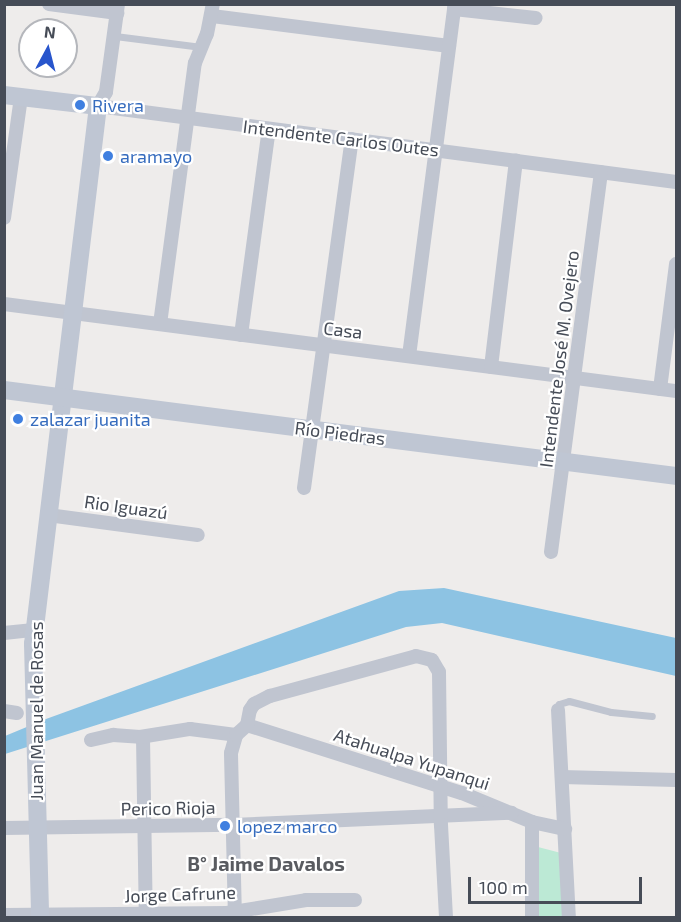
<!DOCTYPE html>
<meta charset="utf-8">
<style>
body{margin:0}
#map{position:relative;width:681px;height:922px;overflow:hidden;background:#eeeceb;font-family:"Exo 2",sans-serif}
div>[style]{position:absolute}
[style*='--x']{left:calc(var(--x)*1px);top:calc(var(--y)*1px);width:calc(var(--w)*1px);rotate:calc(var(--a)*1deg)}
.green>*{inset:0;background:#bce9d5}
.water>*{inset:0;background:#8dc3e3}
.lane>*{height:7px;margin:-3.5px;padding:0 3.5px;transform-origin:3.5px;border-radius:3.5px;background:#c0c5d0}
.street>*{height:14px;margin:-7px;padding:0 7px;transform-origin:7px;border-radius:7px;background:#c0c5d0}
.secondary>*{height:18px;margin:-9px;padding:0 9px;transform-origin:9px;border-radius:9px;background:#bfc6d3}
.dots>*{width:16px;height:16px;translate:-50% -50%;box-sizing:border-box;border:3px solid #fff;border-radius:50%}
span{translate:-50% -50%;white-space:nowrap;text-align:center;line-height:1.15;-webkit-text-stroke:4.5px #fff;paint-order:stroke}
.shop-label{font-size:18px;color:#366cbe}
.left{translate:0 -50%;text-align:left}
.street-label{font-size:18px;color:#464c57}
.neighbourhood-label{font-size:20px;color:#595b60;font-weight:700}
.frame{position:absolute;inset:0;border:6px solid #464c57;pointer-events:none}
.north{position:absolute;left:18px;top:18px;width:60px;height:60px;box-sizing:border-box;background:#fff;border:2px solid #b5b7bc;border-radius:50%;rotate:7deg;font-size:16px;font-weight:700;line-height:24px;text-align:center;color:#464c57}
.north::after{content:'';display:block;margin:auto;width:21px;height:27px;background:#2855cc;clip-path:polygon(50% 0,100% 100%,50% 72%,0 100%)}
.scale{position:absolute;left:468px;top:877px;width:174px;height:27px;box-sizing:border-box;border:3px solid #464c57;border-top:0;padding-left:8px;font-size:18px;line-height:21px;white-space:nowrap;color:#464c57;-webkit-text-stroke:4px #fff;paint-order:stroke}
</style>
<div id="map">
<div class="green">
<i style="clip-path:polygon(538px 847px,561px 853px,564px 917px,538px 918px)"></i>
</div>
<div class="water">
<i style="clip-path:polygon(444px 588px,676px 638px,676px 676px,442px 623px,406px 627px,5px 754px,5px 736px,46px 719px,399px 591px)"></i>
</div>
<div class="lane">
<i style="--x:115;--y:36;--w:87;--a:7.3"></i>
<i style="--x:558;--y:710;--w:6;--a:-81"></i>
<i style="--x:559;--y:704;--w:10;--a:-17"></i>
<i style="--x:569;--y:701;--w:43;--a:14.7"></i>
<i style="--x:611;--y:712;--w:41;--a:5.6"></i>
</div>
<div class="street">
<i style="--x:49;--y:4;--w:69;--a:7.5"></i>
<i style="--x:118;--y:4;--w:89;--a:97.8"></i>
<i style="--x:106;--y:92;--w:16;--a:120"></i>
<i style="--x:98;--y:106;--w:583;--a:7.49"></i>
<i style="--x:454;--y:9;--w:82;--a:6.3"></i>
<i style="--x:212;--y:16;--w:239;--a:7.2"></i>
<i style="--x:4;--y:218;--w:122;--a:-82"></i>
<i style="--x:4;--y:304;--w:678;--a:7.38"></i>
<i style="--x:160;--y:324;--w:263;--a:-82.4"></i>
<i style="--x:195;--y:63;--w:31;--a:-68"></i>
<i style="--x:207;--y:34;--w:31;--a:-79"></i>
<i style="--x:241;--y:335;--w:208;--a:-82.3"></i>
<i style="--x:409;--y:356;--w:355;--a:-82.6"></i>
<i style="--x:491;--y:367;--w:208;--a:-83.1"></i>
<i style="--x:660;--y:389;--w:126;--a:-82.7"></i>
<i style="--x:304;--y:488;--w:352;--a:-82.2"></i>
<i style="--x:48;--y:515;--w:151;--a:7.6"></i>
<i style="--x:551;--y:552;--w:383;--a:-82.5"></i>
<i style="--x:4;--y:633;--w:30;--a:-6"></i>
<i style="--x:558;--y:710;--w:208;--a:87"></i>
<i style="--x:4;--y:711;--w:13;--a:9"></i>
<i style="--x:247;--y:725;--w:225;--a:17.6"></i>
<i style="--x:462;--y:793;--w:76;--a:22.5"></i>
<i style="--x:532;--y:822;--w:34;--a:12"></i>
<i style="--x:143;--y:737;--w:181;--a:89.1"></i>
<i style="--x:91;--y:740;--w:23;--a:-13"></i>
<i style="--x:113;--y:735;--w:27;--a:4"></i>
<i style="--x:140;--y:737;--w:51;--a:-9.1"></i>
<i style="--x:190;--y:729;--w:46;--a:7.4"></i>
<i style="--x:562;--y:777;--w:114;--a:1.5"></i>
<i style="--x:4;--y:828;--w:228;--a:-0.8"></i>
<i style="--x:232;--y:825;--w:280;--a:-2.5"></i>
<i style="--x:4;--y:915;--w:223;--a:-0.5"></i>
<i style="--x:227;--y:913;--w:80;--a:-9.3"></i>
<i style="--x:306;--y:900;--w:49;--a:0"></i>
<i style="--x:235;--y:918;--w:165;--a:-91.4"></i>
<i style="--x:231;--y:753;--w:19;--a:-74"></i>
<i style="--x:236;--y:735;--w:15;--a:-42"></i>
<i style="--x:247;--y:725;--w:15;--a:-79"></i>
<i style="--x:250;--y:710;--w:7;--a:-56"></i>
<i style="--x:254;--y:704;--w:18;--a:-27"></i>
<i style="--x:270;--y:696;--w:151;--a:-15.3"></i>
<i style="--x:416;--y:656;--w:16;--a:14"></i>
<i style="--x:432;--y:660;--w:14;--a:60"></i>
<i style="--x:439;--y:672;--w:153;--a:89.3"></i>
<i style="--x:441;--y:825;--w:93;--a:86.9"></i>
<i style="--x:532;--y:918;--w:96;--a:-90"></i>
</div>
<div class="secondary">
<i style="--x:4;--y:95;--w:95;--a:6.7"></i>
<i style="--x:98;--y:106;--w:542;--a:96.89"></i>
<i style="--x:33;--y:644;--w:274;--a:88.5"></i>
<i style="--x:4;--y:390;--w:677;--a:7.29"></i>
</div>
<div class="dots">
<i style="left:80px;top:105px;background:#3f7fe0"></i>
<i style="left:108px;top:156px;background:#3f7fe0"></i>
<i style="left:18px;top:419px;background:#3f7fe0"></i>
<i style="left:225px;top:826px;background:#3f7fe0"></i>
</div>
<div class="shop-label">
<span class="left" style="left:92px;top:105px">Rivera</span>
<span class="left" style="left:120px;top:156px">aramayo</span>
<span class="left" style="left:30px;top:419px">zalazar juanita</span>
<span class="left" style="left:237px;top:826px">lopez marco</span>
</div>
<div class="street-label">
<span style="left:341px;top:138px;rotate:7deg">Intendente Carlos Outes</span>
<span style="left:343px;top:330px;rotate:7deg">Casa</span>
<span style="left:559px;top:359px;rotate:-83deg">Intendente José M. Ovejero</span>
<span style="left:340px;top:433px;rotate:7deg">Río Piedras</span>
<span style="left:126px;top:507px;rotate:8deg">Rio Iguazú</span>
<span style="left:36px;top:711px;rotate:-90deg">Juan Manuel de Rosas</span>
<span style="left:412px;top:759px;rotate:18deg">Atahualpa Yupanqui</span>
<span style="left:168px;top:808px;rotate:-1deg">Perico Rioja</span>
<span style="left:180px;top:894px;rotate:-2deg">Jorge Cafrune</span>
</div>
<div class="neighbourhood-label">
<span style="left:266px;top:863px">B° Jaime Davalos</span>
</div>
<div class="frame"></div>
<div class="north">N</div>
<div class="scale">100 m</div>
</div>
